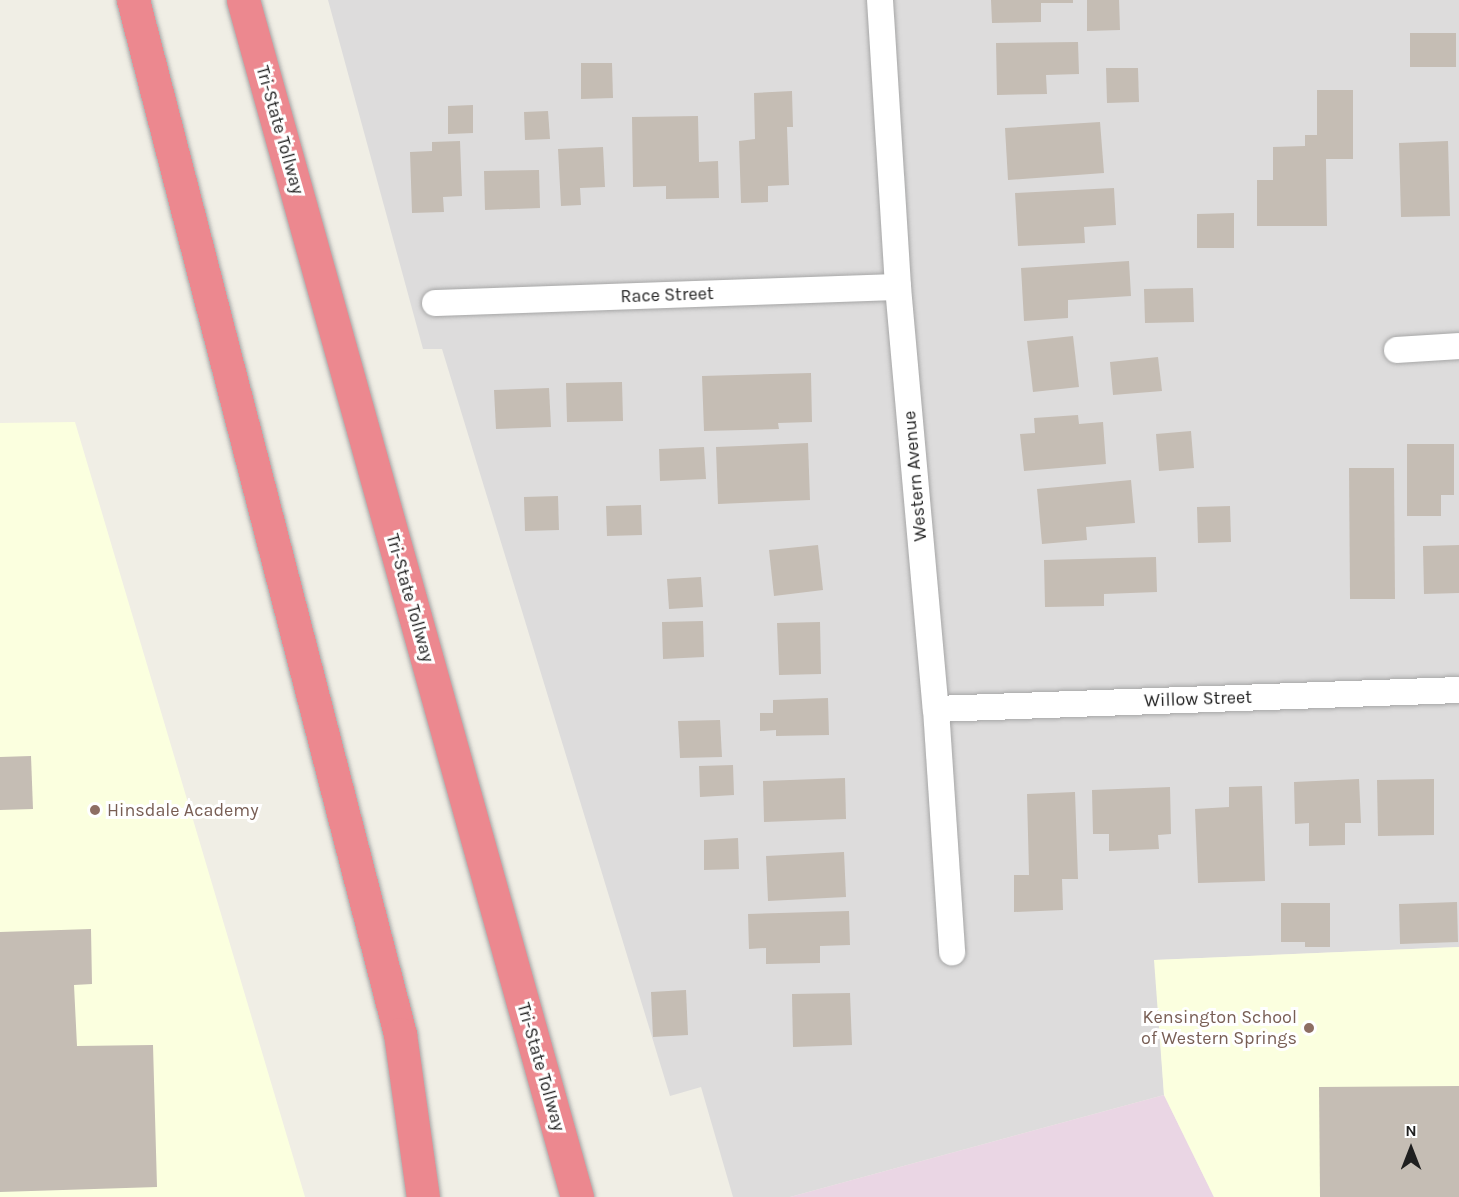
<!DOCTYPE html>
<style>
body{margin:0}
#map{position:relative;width:1459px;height:1197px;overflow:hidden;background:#f0eee5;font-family:Karla,sans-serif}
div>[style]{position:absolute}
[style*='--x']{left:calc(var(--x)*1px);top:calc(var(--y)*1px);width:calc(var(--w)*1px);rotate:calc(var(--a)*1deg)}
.residential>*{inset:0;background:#dddcdc}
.industrial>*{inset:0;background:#ead6e4}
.education>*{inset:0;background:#fbffdf}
.building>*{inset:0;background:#c5bdb4}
.roads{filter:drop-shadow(0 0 2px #a6a6a6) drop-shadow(0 0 2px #a6a6a6)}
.street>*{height:26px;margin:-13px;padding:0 13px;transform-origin:13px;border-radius:13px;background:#fff}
.highway>*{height:33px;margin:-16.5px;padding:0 16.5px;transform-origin:16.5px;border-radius:16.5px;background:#ec888f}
.dots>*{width:16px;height:16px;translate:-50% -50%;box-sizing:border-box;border:3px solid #fff;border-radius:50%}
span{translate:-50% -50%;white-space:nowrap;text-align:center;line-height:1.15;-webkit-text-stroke:6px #fff;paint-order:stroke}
.street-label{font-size:18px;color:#1f1f1f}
.education-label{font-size:18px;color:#785e54}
.left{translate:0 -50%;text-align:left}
.right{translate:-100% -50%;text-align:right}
.north{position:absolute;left:1381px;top:1119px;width:60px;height:60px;-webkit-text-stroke:4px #fff;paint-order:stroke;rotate:0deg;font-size:16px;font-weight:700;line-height:24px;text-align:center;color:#1f1f1f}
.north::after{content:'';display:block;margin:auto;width:21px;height:27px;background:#1f1f1f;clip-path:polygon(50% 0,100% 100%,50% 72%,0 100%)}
</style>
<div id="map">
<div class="residential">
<i style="clip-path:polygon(328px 0,1459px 0,1459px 947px,1155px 960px,1164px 1095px,790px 1197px,733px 1197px,701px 1087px,670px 1096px,442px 349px,423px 349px)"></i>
</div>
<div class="industrial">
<i style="clip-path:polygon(1164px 1095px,1214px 1197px,790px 1197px)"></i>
</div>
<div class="education">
<i style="clip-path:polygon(75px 422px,305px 1197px,0 1197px,0 423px)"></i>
<i style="clip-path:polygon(1459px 947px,1459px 1197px,1214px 1197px,1164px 1095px,1154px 960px)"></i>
</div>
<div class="building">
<i style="clip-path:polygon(991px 0,1073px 0,1073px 3px,1041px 3px,1041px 22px,992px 23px)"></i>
<i style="clip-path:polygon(1087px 0,1119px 0,1120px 30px,1087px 31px)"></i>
<i style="clip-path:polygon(1410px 33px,1456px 33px,1456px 67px,1410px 67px)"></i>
<i style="clip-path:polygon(1078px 42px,1079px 74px,1046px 75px,1047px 94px,997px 95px,996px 43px)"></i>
<i style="clip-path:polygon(581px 63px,612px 63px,613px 98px,581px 99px)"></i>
<i style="clip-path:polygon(1106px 68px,1138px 68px,1139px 102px,1107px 103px)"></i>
<i style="clip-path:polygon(1317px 90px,1353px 90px,1353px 159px,1326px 159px,1327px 226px,1257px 226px,1257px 180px,1273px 180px,1273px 147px,1305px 146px,1305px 135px,1317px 135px)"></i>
<i style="clip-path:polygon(792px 91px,793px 127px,787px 127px,789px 185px,768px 186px,768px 202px,741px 203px,739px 141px,755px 139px,754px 93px)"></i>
<i style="clip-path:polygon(473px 105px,473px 133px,448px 134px,448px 106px)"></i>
<i style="clip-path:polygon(548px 111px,550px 139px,525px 140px,524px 112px)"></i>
<i style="clip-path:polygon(698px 116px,699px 162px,718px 161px,719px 198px,666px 199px,666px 186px,633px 187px,632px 117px)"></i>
<i style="clip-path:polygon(1100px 122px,1104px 173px,1008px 180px,1005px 128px)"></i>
<i style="clip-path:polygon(460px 141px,462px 196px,443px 197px,444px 212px,412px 213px,410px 152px,432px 151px,432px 142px)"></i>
<i style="clip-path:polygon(1448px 141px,1450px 216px,1401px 217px,1399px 143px)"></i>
<i style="clip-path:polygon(603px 147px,605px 187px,580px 188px,581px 205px,561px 206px,558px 149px)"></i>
<i style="clip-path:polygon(539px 170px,540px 208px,485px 210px,484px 171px)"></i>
<i style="clip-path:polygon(1114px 188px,1116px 225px,1084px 227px,1085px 243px,1018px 246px,1015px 193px)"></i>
<i style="clip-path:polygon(1234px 213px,1234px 248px,1197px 248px,1197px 214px)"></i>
<i style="clip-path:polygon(1129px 261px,1131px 296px,1068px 300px,1068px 318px,1024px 321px,1021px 268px)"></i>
<i style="clip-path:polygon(1193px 288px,1194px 322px,1145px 323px,1144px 289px)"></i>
<i style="clip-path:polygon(1073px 336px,1079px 387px,1033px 392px,1027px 341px)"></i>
<i style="clip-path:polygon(1158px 357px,1162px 391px,1113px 395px,1110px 362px)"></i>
<i style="clip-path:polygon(811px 373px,812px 422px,778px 423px,779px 429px,704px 431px,702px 376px)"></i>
<i style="clip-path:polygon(622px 382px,623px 421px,567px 422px,566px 383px)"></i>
<i style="clip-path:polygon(549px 388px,551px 427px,496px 429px,494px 390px)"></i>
<i style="clip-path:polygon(1078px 415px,1079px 424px,1103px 422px,1106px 464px,1024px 471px,1020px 434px,1035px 433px,1034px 418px)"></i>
<i style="clip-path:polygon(1191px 431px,1194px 468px,1159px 471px,1156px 434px)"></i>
<i style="clip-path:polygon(808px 443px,810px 500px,718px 504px,716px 447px)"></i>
<i style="clip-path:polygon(1407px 444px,1454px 444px,1454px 495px,1441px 495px,1441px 516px,1407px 516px)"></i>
<i style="clip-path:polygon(704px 447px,706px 479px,660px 481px,659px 449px)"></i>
<i style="clip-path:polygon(1349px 468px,1394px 468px,1395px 599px,1350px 599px)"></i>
<i style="clip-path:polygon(1131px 480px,1135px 523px,1086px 527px,1087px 540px,1042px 544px,1037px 489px)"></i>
<i style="clip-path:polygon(558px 496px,559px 530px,525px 531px,524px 497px)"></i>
<i style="clip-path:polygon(641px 505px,642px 535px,607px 536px,606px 506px)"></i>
<i style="clip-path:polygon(1230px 506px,1231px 542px,1198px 543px,1197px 507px)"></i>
<i style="clip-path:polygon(818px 545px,823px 590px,774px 596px,769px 550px)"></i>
<i style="clip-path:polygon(1459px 545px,1459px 593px,1424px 594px,1423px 546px)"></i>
<i style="clip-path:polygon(1156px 557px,1157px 592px,1104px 594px,1104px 606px,1045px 607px,1044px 560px)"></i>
<i style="clip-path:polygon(701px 577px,703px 607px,669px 609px,667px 579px)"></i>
<i style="clip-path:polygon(703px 621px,704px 657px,663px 659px,662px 622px)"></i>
<i style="clip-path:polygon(820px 622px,821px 674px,779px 675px,777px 623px)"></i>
<i style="clip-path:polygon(828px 698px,829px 735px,776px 736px,776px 730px,760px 731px,760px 713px,773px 713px,773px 700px)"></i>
<i style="clip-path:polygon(720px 720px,722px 757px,680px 758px,678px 721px)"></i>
<i style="clip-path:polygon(31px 756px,33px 809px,0 810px,0 757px)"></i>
<i style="clip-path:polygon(733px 765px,734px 795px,700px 797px,699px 766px)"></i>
<i style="clip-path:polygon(845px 778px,846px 819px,764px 822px,763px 781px)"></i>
<i style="clip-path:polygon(1359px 779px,1361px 823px,1345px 823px,1345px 845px,1309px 846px,1309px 823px,1295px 824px,1294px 782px)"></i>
<i style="clip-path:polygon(1434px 779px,1434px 835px,1378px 836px,1377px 780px)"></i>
<i style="clip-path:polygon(1262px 786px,1265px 881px,1198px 883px,1195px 809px,1229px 807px,1229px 787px)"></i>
<i style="clip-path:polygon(1170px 787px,1171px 834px,1158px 835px,1159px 849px,1109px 851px,1109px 834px,1093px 834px,1092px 790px)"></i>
<i style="clip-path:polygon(1075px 792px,1078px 879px,1062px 879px,1063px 910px,1014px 912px,1014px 875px,1029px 875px,1027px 794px)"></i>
<i style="clip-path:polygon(738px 838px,739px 869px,704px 870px,704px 840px)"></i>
<i style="clip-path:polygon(844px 852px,846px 897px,768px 901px,766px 856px)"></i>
<i style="clip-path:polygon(1457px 902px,1458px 942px,1400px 944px,1399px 904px)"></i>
<i style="clip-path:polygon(1281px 903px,1330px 903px,1330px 947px,1305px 947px,1305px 942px,1281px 942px)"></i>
<i style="clip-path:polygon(849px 911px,850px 945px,820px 946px,820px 963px,766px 964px,766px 948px,749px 949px,748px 914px)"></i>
<i style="clip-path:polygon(91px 929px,92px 984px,74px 985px,77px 1046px,153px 1045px,157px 1187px,0 1192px,0 932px)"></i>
<i style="clip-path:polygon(686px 990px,688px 1035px,653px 1037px,651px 992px)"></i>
<i style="clip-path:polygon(850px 993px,852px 1045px,793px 1047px,792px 994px)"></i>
<i style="clip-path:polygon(1459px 1086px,1459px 1197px,1320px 1197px,1319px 1087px)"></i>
</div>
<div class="roads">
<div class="street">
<i style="--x:880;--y:0;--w:288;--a:86.4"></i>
<i style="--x:898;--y:287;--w:424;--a:84.9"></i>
<i style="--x:936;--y:709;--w:244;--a:86.2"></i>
<i style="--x:435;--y:303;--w:463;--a:-2"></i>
<i style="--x:1397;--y:350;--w:62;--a:-3.7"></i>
<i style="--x:936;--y:709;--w:523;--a:-2.08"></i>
</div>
<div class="highway">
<i style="--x:133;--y:0;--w:1068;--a:75.52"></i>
<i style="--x:400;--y:1034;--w:165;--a:82"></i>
<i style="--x:243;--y:0;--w:1243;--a:74.41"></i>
</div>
</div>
<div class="dots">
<i style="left:95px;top:810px;background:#8d6e63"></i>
<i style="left:1309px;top:1028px;background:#8d6e63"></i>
</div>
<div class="street-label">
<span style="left:280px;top:130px;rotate:74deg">Tri-State Tollway</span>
<span style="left:667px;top:295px;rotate:-2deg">Race Street</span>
<span style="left:915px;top:476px;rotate:-95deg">Western Avenue</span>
<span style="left:410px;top:598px;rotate:74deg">Tri-State Tollway</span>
<span style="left:1198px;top:699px;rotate:-2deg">Willow Street</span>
<span style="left:541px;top:1067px;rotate:74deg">Tri-State Tollway</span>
</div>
<div class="education-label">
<span class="left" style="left:107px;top:810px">Hinsdale Academy</span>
<span class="right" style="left:1297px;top:1028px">Kensington School<br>of Western Springs</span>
</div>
<div class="north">N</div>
</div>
